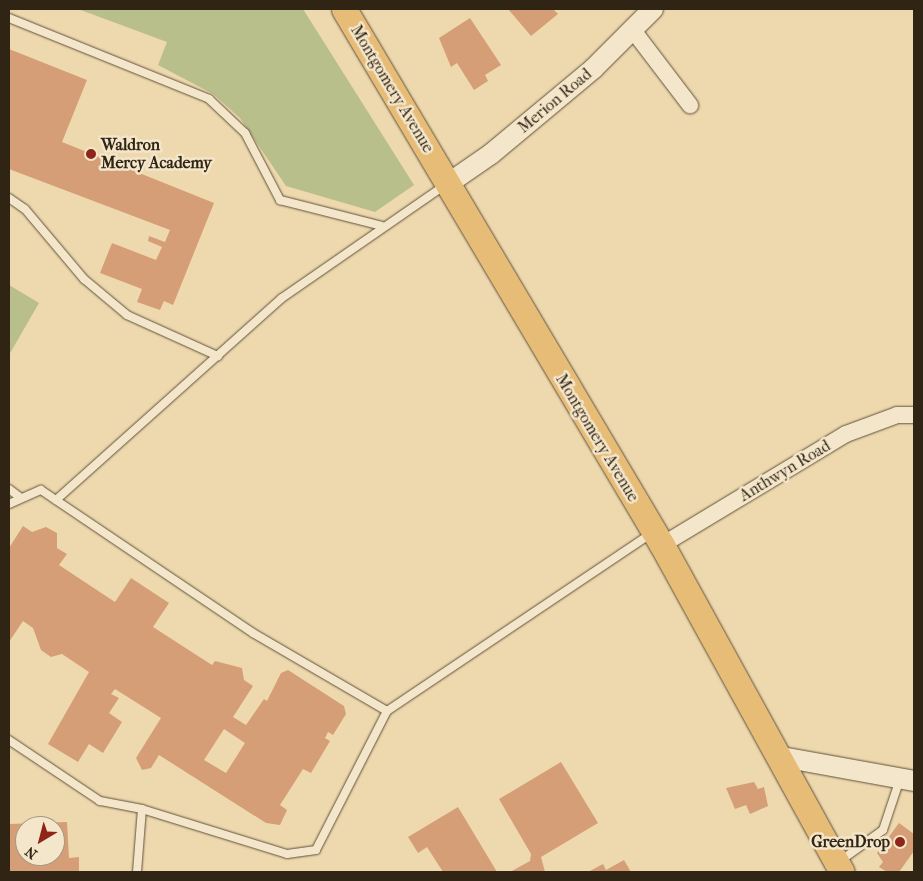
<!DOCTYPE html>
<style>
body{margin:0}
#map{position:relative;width:923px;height:881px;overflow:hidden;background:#eed9ae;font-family:"IM FELL French Canon",serif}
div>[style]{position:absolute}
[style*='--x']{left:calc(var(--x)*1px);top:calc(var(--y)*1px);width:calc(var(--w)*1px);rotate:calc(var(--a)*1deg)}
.green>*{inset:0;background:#b8bf8b}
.building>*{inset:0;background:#d59e76}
.roads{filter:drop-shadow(0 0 1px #60513b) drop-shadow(0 0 1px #60513b)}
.service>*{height:8px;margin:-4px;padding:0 4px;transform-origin:4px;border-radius:4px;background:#f4e6ca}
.minor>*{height:16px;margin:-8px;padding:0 8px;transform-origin:8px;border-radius:8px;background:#f4e6ca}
.tertiary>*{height:20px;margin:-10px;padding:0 10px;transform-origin:10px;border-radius:10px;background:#f4e6ca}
.primary>*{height:25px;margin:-12.5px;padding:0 12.5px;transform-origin:12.5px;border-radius:12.5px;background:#e7bc77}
.dots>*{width:14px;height:14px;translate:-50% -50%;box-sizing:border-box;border:2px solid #f4e6ca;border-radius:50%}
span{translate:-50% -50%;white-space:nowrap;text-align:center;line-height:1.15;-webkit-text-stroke:5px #f4e6ca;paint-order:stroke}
.street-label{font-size:16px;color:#302415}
.poi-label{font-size:16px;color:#302415;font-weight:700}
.left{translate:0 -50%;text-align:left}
.right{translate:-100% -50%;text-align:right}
.frame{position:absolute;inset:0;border:10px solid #302415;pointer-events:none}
.north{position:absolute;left:15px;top:816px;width:50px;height:50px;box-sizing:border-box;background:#f4e6ca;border:1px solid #a69882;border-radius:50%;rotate:217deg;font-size:14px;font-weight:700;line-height:20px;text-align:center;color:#302415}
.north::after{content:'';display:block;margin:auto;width:18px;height:22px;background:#8f2418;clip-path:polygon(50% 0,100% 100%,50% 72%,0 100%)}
</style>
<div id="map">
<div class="green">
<i style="clip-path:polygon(78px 9px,303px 9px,414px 185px,375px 212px,286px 186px,240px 118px,213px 94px,158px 65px,167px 42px)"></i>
<i style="clip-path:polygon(9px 285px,39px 303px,9px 355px)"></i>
</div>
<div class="building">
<i style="clip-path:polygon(508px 9px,553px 9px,558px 14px,531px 36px)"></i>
<i style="clip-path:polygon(470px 18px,501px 65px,485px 75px,488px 81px,474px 90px,457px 63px,451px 67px,439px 38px)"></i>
<i style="clip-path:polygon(9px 49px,87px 80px,62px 142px,214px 203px,173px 305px,164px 301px,160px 310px,137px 302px,142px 289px,100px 273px,112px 243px,156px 260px,162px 247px,148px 241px,149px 236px,165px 242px,170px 230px,9px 169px)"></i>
<i style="clip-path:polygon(evenodd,23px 526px,32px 532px,46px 527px,57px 533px,57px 548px,67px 554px,59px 565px,115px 602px,131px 578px,169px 603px,153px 627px,212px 665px,215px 661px,242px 668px,244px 680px,253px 686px,233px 717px,246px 725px,264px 699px,267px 701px,281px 673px,288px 670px,344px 706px,346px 714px,333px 735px,328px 732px,325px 738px,330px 741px,311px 773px,303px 769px,280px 805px,287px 810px,280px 825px,266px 823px,159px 755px,151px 768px,142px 770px,136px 758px,161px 718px,115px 689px,111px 694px,119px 698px,109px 713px,122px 722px,103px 753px,89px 744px,78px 762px,48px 744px,89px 672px,62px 654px,51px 657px,41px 650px,33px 628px,23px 621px,9px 642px,9px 548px,23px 526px,224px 729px,245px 743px,226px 773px,204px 760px,224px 729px)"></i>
<i style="clip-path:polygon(561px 762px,598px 823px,541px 857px,545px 872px,510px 872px,530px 861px,531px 854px,499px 799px)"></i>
<i style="clip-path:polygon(754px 782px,758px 789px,764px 787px,768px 806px,750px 814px,746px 805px,735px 809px,726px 788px)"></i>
<i style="clip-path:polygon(458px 807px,497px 872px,443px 872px,427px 847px,418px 853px,408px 837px)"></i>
<i style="clip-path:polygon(evenodd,67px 822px,69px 858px,79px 857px,79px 872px,9px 872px,9px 824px,67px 822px,25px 826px,55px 826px,55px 856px,25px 856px,25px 826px)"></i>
<i style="clip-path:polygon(899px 823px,914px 834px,914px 851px,899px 872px,887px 872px,879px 867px,883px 862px,877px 853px)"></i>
<i style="clip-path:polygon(624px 860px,631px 872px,588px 872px,603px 864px,606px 870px)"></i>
</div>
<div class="roads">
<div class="service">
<i style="--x:9;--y:18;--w:216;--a:22"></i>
<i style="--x:209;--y:99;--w:50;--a:43.4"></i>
<i style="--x:245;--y:133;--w:76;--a:62.4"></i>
<i style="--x:280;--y:200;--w:105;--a:14.3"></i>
<i style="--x:9;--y:198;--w:19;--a:35"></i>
<i style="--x:25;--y:209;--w:92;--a:49.9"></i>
<i style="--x:84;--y:279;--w:56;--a:39.9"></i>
<i style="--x:127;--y:315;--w:100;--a:24.3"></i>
<i style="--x:9;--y:489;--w:15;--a:37"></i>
<i style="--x:56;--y:500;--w:303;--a:-41.8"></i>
<i style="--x:282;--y:298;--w:198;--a:-34.7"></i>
<i style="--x:9;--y:504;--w:35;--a:-24"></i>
<i style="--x:41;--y:490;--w:256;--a:34"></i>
<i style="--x:253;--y:633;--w:155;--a:30.2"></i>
<i style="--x:387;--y:711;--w:156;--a:117.1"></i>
<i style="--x:316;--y:850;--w:29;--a:172"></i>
<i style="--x:287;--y:854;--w:152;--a:-162.8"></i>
<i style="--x:142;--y:809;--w:43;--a:-169.2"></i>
<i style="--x:100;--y:801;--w:110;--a:-146.2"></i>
<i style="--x:387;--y:711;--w:319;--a:-33.9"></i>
<i style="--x:840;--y:861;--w:53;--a:-35.8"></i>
<i style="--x:883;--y:830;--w:54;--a:-71.6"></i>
<i style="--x:137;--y:872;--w:63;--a:-85.5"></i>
</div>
<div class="minor">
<i style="--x:632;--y:29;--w:96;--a:52.7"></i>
<i style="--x:662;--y:545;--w:215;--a:-31.1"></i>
<i style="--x:846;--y:434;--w:54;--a:-20.4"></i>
<i style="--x:897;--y:415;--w:17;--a:0"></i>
</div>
<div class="tertiary">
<i style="--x:449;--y:183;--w:51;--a:-34.6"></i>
<i style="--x:491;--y:154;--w:133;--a:-39.8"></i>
<i style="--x:593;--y:69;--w:85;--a:-45"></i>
<i style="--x:782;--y:757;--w:134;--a:10.3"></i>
</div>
<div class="primary">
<i style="--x:344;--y:9;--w:623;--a:59.32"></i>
<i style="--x:662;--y:545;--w:373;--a:61.2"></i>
</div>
</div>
<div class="dots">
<i style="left:91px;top:154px;background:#8f2418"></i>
<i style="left:900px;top:842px;background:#8f2418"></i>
</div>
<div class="street-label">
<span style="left:392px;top:89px;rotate:59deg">Montgomery Avenue</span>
<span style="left:555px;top:101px;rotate:-40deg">Merion Road</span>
<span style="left:597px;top:438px;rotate:59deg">Montgomery Avenue</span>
<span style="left:785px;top:471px;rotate:-31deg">Anthwyn Road</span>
</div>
<div class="poi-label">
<span class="left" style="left:101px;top:154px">Waldron<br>Mercy Academy</span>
<span class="right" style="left:890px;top:842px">GreenDrop</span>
</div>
<div class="frame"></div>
<div class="north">N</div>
</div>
